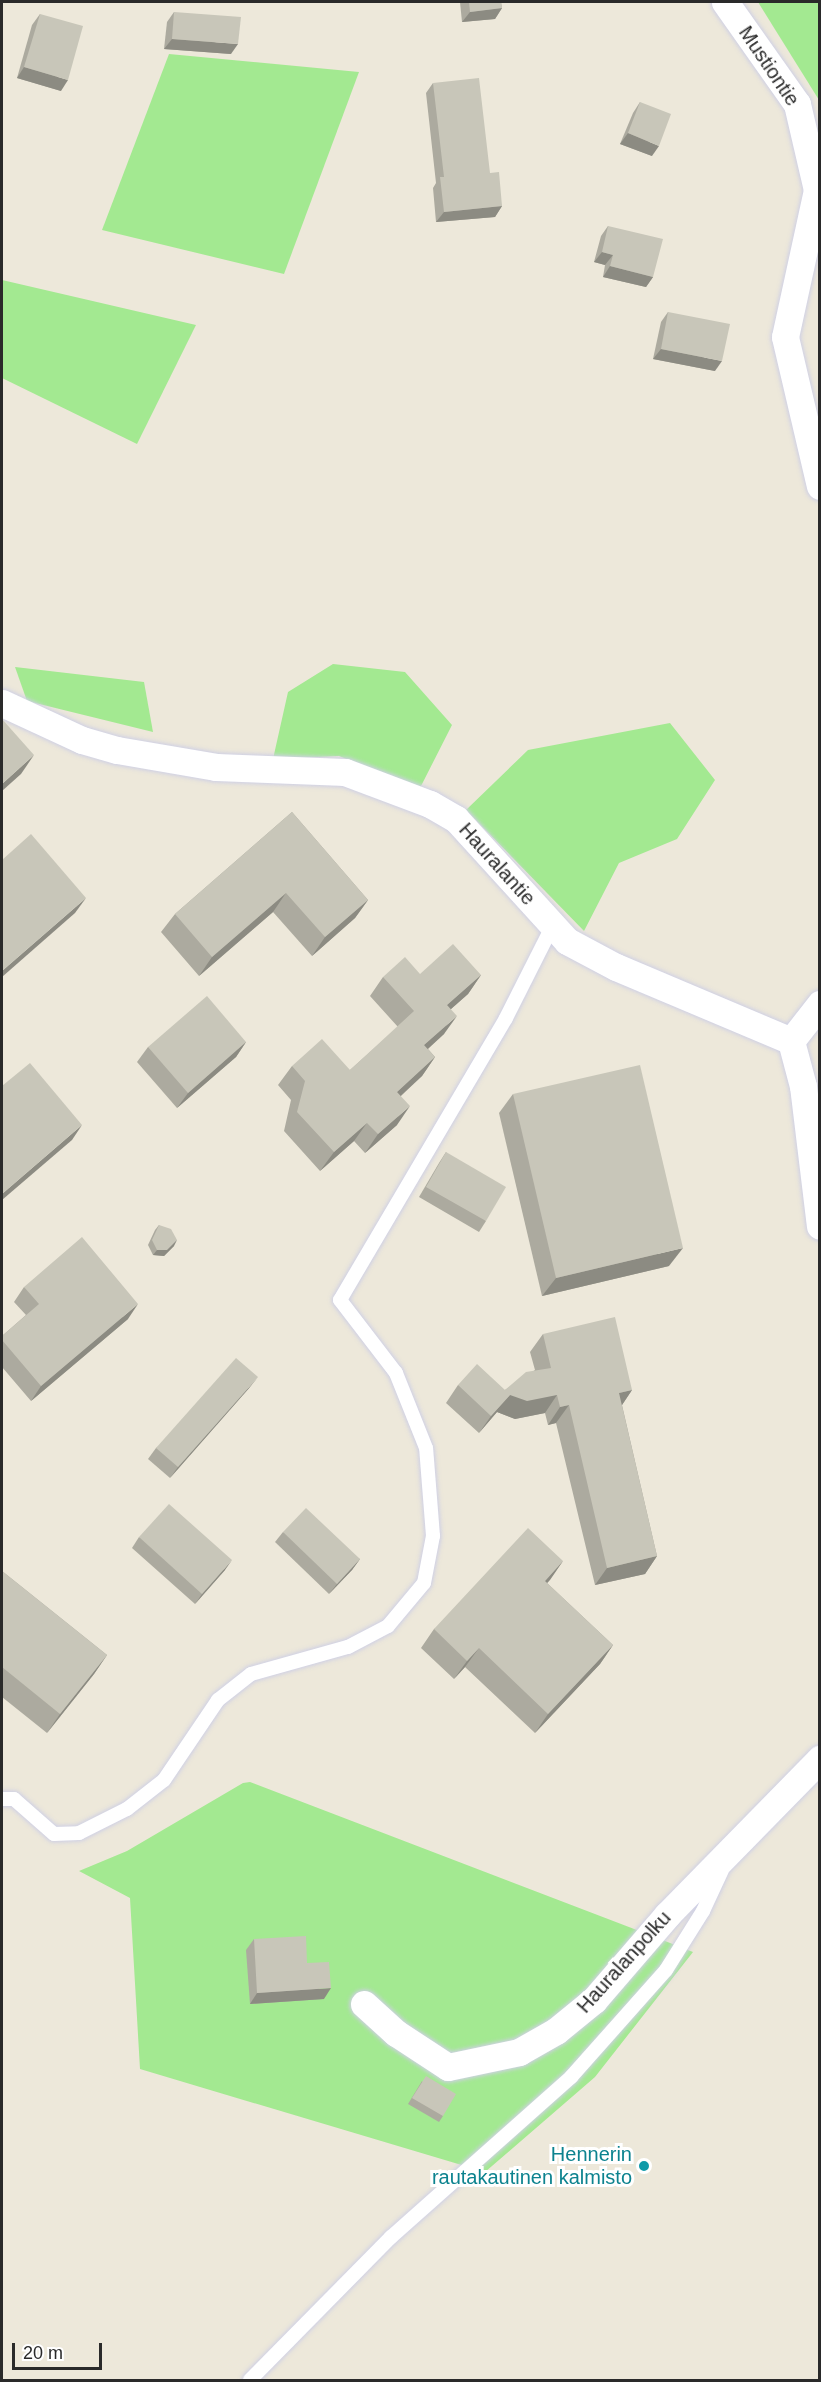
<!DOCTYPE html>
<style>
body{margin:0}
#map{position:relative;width:821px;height:2382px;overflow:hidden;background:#ede8da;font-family:Helvetica,sans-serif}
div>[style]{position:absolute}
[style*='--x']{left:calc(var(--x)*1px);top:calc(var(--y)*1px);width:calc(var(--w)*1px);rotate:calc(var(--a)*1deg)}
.green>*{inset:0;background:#a3e991}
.roads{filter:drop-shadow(0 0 2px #cfd0e4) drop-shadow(0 0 2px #cfd0e4)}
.service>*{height:14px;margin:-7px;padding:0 7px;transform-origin:7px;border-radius:7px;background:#fff}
.minor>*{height:27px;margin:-13.5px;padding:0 13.5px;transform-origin:13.5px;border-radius:13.5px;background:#fff}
.wall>*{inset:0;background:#acaa9f}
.shaded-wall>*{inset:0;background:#8c8b82}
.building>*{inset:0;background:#c8c6b9}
.dots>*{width:16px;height:16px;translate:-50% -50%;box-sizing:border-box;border:3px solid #fff;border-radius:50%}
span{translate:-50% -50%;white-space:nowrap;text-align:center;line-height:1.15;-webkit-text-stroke:6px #fff;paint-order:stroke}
.street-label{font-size:20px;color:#2a2a2a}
.culture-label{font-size:20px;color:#0d838f}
.right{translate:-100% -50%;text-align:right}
.frame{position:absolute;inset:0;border:3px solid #2a2a2a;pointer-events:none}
.scale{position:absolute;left:12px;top:2343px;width:90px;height:27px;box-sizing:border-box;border:3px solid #2a2a2a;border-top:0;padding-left:8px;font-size:18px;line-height:21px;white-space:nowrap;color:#2a2a2a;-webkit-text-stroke:4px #fff;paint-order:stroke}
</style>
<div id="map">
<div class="green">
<i style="clip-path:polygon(758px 2px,819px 2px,819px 100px)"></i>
<i style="clip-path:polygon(169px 54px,359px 72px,284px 274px,102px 230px)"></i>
<i style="clip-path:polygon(2px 280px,196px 325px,137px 444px,2px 378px)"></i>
<i style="clip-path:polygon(333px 664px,405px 672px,452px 725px,420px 788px,339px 756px,273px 759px,288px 692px)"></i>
<i style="clip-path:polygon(15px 667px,144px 682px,153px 732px,27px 701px)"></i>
<i style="clip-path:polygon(670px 723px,715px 780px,677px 839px,619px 863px,584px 931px,466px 810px,528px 750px)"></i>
<i style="clip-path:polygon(250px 1782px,642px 1932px,693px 1952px,595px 2077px,485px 2172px,140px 2069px,130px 1898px,79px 1871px,127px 1851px,243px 1783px)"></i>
</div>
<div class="roads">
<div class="service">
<i style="--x:2;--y:1799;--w:12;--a:0"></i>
<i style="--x:14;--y:1799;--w:53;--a:41.2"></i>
<i style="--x:54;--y:1834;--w:25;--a:-2"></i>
<i style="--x:79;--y:1833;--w:54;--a:-26.6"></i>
<i style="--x:127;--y:1809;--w:47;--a:-38.1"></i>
<i style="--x:164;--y:1780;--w:97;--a:-56"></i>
<i style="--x:218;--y:1700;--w:42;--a:-38.2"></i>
<i style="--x:251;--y:1674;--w:101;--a:-15.6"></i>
<i style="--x:348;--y:1647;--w:45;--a:-27.7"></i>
<i style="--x:388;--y:1626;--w:56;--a:-50.1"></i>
<i style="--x:424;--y:1583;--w:48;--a:-79.2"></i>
<i style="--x:433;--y:1536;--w:88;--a:-94.5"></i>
<i style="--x:426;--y:1448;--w:81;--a:-111.8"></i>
<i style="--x:396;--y:1373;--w:92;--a:-127.5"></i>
<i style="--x:340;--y:1300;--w:327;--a:-59.5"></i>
<i style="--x:506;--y:1018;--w:104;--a:-63.2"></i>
<i style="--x:250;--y:2380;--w:201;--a:-45.4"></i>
<i style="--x:391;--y:2237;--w:241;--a:-41.6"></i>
<i style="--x:571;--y:2077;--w:143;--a:-48.4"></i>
<i style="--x:666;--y:1970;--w:70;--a:-57.9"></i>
<i style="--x:703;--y:1911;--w:45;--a:-65.1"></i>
</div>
<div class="minor">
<i style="--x:725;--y:2;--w:125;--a:54.8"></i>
<i style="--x:797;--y:104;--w:88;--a:76.9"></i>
<i style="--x:817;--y:190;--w:150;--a:102.3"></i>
<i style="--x:785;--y:337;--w:153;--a:76.8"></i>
<i style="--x:2;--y:703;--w:88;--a:24.8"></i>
<i style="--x:82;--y:740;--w:36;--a:16"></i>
<i style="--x:117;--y:750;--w:100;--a:9.7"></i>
<i style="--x:216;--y:767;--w:129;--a:2.2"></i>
<i style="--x:345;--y:772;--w:91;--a:20.6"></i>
<i style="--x:430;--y:804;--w:30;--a:30"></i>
<i style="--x:456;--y:819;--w:165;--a:47.7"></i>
<i style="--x:567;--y:941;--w:55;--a:28"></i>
<i style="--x:616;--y:967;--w:190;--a:22.9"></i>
<i style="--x:791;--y:1041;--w:47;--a:75.1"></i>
<i style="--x:803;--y:1086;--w:141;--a:83.1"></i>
<i style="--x:791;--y:1041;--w:47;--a:-51.9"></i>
<i style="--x:364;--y:2004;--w:43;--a:42.2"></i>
<i style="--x:396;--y:2033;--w:62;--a:33.2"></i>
<i style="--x:448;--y:2067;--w:73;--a:-11.9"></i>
<i style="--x:519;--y:2052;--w:43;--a:-29.6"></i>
<i style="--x:556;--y:2031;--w:49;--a:-39.2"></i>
<i style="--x:594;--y:2000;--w:112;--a:-49.3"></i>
<i style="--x:667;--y:1915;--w:219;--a:-45.6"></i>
</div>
</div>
<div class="wall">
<i style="clip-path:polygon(460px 2px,501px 2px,502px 8px,495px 19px,462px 22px)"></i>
<i style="clip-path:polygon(174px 12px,231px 54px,164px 49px,167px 22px)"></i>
<i style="clip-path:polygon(40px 14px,61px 91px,17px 78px,32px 25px)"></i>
<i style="clip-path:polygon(433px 83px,502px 206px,495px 217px,436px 222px,433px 188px,436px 183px,426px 93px)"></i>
<i style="clip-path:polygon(640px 102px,652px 156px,620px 144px,633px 113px)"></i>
<i style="clip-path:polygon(608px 226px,653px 277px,646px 287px,603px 277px,605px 265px,594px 262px,601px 236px)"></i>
<i style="clip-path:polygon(668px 312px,715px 371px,653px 359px,661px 322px)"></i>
<i style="clip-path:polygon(292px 812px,368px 900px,355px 918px,312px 956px,273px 912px,199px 976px,161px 932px,175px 914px)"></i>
<i style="clip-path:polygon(420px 974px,481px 975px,468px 994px,451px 1009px,444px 1034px,428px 1049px,435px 1057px,422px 1076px,401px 1096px,397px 1125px,365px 1153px,354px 1141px,320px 1171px,284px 1131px,291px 1100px,278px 1085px,292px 1066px,350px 1070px,398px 1027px,370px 996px,383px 977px)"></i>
<i style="clip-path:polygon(246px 1042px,236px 1057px,177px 1108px,137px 1062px,148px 1047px)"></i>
<i style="clip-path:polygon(513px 1094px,669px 1266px,542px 1296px,499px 1113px)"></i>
<i style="clip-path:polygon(446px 1152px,486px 1221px,479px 1232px,419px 1197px,439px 1163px)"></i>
<i style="clip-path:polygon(159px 1225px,174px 1246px,164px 1256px,153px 1255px,148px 1245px,155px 1230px)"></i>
<i style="clip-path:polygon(24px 1287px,128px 1319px,31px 1401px,2px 1367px,2px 1336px,26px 1315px,14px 1302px)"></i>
<i style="clip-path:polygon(543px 1334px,632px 1390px,622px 1405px,657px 1556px,645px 1574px,595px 1585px,556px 1423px,548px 1425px,545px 1413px,515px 1419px,497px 1412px,479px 1433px,446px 1403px,458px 1385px,505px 1390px,535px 1370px,530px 1352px)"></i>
<i style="clip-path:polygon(250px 1387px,170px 1478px,148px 1459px,156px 1448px)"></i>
<i style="clip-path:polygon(283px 1532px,360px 1559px,352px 1570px,329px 1594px,275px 1542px)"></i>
<i style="clip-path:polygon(139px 1537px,225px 1570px,195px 1604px,132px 1548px)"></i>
<i style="clip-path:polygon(563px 1561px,547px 1583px,613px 1645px,600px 1664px,535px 1733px,465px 1667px,454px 1679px,421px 1648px,434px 1629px)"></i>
<i style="clip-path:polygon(2px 1571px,107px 1655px,94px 1674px,47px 1733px,2px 1697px)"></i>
<i style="clip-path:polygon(254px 1939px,307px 1963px,324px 1999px,250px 2004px,246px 1950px)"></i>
<i style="clip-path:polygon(422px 2081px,443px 2116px,439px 2122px,408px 2104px)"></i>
</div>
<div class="shaded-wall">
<i style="clip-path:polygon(502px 8px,495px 19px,462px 22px,470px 12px)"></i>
<i style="clip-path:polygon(172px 39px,238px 44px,231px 54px,164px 49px)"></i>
<i style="clip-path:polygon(24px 67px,68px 80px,61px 91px,17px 78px)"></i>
<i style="clip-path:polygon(628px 133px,659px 146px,652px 156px,620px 144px)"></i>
<i style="clip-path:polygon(502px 206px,495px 217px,436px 222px,444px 212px)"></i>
<i style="clip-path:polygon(602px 252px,613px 255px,605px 265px,594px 262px)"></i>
<i style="clip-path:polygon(610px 266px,653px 277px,646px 287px,603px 277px)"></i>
<i style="clip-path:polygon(661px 349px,722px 361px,715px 371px,653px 359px)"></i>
<i style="clip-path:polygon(34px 755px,21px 774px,2px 791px,2px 784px)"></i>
<i style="clip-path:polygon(286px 893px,273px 912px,199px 976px,212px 957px)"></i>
<i style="clip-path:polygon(86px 898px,75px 913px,2px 977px,2px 971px)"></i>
<i style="clip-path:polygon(368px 900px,355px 918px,312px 956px,325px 937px)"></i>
<i style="clip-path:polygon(481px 975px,468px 994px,434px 1024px,447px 1005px)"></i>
<i style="clip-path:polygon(457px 1016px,444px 1034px,411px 1064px,424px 1045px)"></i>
<i style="clip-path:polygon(246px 1042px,236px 1057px,177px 1108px,188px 1093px)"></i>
<i style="clip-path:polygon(435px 1057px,422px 1076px,384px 1111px,397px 1092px)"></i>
<i style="clip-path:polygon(410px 1106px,397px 1125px,365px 1153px,378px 1134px)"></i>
<i style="clip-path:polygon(367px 1123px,354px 1141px,320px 1171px,334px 1152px)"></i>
<i style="clip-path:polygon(82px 1125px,72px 1140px,2px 1200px,2px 1194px)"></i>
<i style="clip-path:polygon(177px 1240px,174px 1246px,164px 1256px,153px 1255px,157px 1250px)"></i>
<i style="clip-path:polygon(683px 1248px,669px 1266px,542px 1296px,556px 1278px)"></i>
<i style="clip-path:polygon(138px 1304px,128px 1319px,31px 1401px,41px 1386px)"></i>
<i style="clip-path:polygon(258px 1377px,250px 1387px,170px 1478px,178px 1467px)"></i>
<i style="clip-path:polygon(632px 1390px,620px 1408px,619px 1393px)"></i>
<i style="clip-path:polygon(510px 1395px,557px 1395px,545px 1413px,515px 1419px,497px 1412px,479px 1433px,491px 1416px)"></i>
<i style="clip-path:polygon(569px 1405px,556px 1423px,548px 1425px,560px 1407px)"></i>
<i style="clip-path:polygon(657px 1556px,645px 1574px,595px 1585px,607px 1568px)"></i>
<i style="clip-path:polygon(360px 1559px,352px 1570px,329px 1594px,337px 1584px)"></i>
<i style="clip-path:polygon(232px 1560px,225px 1570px,195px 1604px,202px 1594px)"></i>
<i style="clip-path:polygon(563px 1561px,550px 1580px,531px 1600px,545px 1581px)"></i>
<i style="clip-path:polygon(613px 1645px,600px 1664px,535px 1733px,548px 1714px)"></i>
<i style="clip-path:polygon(479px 1648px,465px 1667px,454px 1679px,467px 1661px)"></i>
<i style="clip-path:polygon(107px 1655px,94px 1674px,47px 1733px,60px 1714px)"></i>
<i style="clip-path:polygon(331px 1988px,324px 1999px,250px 2004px,257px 1993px)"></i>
</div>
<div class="building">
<i style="clip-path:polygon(469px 2px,501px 2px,502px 8px,470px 12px)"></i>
<i style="clip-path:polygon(174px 12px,241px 17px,238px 44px,172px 39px)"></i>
<i style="clip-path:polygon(40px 14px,83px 26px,68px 80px,24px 67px)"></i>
<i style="clip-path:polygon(479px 78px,490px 173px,499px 172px,502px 206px,444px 212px,440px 177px,444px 177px,433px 83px)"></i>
<i style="clip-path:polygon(640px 102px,671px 114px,659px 146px,628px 133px)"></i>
<i style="clip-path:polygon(608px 226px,663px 239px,653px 277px,610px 266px,613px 255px,602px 252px)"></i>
<i style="clip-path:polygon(668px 312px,730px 324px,722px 361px,661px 349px)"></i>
<i style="clip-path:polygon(2px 719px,34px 755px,2px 784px)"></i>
<i style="clip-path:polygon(292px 812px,368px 900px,325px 937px,286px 893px,212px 957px,175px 914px)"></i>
<i style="clip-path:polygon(31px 834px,86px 898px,2px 971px,2px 860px)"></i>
<i style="clip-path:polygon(453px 944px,481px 975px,447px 1005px,457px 1016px,424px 1045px,435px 1057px,397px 1092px,410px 1106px,378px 1134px,367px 1123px,334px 1152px,297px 1112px,305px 1081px,292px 1066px,322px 1039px,350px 1070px,414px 1011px,383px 977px,405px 957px,420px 974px)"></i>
<i style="clip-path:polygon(207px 996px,246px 1042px,188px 1093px,148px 1047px)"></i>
<i style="clip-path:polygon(30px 1063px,82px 1125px,2px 1194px,2px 1086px)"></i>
<i style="clip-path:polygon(640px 1065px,683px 1248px,556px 1278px,513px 1094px)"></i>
<i style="clip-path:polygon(446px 1152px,506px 1187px,486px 1221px,426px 1187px)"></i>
<i style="clip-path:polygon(159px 1225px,171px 1229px,177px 1240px,167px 1250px,157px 1250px,152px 1240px)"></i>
<i style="clip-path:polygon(82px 1237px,138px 1304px,41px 1386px,2px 1340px,2px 1336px,39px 1304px,24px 1287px)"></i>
<i style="clip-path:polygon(615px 1317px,632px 1390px,619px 1393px,657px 1556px,607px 1568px,569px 1405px,560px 1407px,557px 1395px,527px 1401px,510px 1395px,491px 1416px,458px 1385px,477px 1364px,505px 1390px,526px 1372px,551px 1368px,543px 1334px)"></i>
<i style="clip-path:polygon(236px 1358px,258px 1377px,178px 1467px,156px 1448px)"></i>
<i style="clip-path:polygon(169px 1504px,232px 1560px,202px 1594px,139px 1537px)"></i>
<i style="clip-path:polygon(306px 1508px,360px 1559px,337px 1584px,283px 1532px)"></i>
<i style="clip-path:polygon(528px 1528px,563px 1561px,545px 1581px,613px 1645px,548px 1714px,479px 1648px,467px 1661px,434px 1629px)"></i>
<i style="clip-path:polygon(2px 1571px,107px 1655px,60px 1714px,2px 1667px)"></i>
<i style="clip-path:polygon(306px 1936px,307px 1963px,329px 1962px,331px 1988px,257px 1993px,254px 1939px)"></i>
<i style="clip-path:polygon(426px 2076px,456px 2094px,443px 2116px,412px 2098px)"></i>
</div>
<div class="dots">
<i style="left:644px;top:2166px;background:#0f9aa8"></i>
</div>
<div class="street-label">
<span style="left:769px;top:66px;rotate:56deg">Mustiontie</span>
<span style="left:497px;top:864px;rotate:48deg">Hauralantie</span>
<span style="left:624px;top:1962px;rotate:-48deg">Hauralanpolku</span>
</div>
<div class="culture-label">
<span class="right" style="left:632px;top:2166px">Hennerin<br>rautakautinen kalmisto</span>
</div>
<div class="frame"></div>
<div class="scale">20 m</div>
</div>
